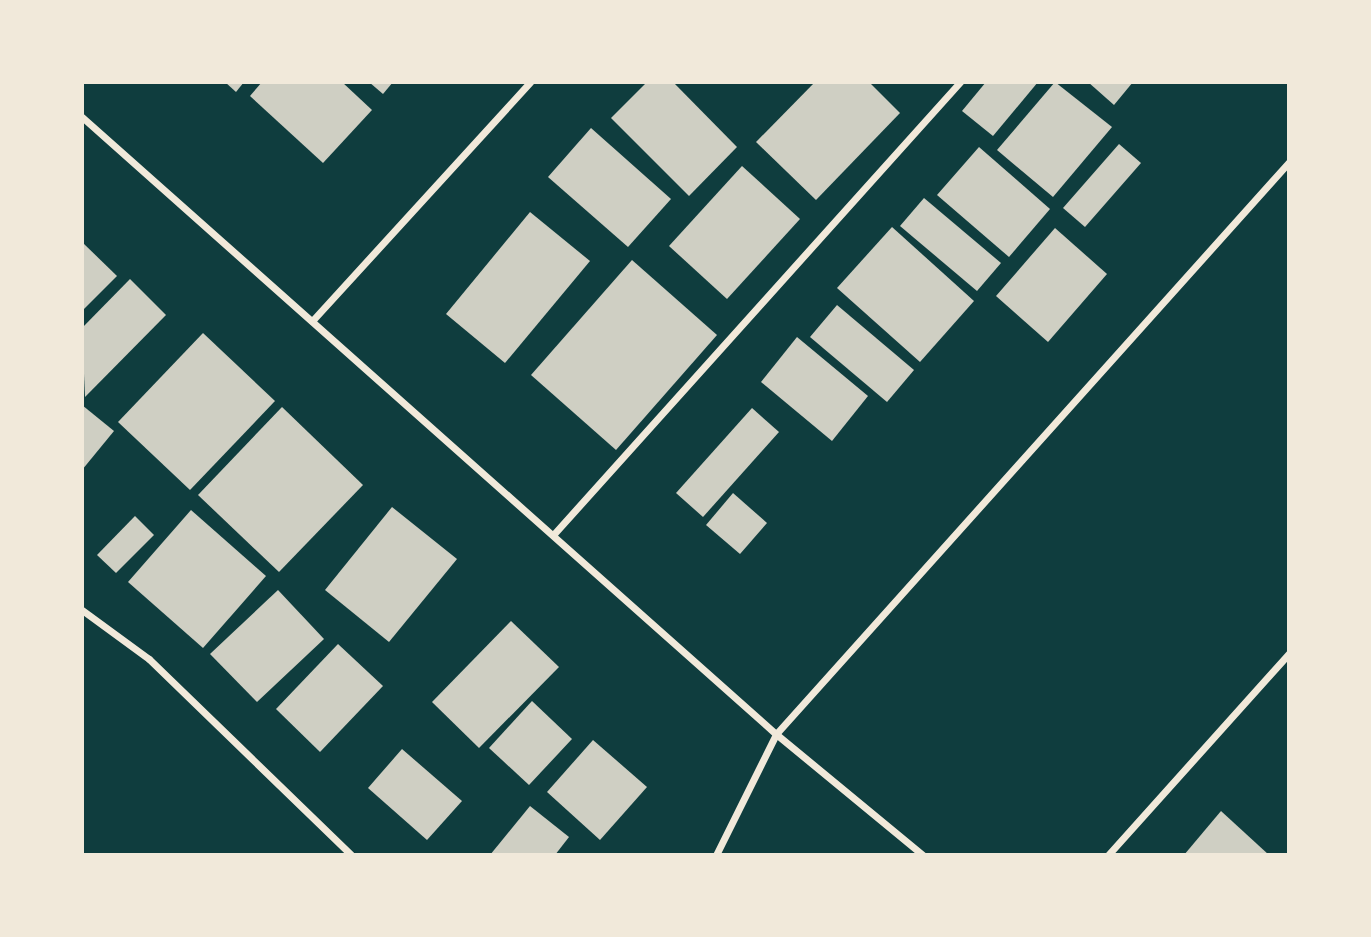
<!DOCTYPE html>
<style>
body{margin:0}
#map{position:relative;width:1371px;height:937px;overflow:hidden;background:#0f3d3e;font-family:Raleway,sans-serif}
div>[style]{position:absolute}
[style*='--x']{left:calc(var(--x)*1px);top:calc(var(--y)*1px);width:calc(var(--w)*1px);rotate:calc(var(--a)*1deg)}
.building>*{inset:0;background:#cfcfc3}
.minor>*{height:7px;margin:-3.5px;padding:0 3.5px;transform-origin:3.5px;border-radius:3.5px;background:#f1e9da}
span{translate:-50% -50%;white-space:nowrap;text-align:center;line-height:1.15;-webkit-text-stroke:6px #f1e9da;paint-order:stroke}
.frame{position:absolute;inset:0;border:84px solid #f1e9da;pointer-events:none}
</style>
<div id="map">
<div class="building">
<i style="clip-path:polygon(225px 82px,244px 82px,236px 92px)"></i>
<i style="clip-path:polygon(262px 82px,342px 82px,372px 110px,323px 163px,250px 96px)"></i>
<i style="clip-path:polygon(369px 82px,393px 82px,383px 94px)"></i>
<i style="clip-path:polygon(647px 82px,673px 82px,737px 147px,689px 196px,611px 118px)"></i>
<i style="clip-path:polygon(815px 82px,869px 82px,900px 113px,816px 200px,756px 142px)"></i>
<i style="clip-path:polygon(986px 82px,1038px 82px,993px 136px,962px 111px)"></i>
<i style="clip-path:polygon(1055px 82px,1112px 127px,1053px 197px,997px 150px)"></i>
<i style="clip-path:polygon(1088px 82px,1133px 82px,1114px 105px)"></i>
<i style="clip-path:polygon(591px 128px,671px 199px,628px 247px,548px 177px)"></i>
<i style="clip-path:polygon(1119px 144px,1141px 163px,1085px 227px,1063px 208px)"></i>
<i style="clip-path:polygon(979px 147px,1050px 209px,1009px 257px,937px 195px)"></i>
<i style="clip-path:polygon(742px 166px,800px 219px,727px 299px,669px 246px)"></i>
<i style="clip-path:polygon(924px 198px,1001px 263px,977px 291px,900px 226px)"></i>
<i style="clip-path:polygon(530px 212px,590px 261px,505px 363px,446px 314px)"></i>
<i style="clip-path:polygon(892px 227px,974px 301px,920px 362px,837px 288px)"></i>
<i style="clip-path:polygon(1055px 228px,1107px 274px,1048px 342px,996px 296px)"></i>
<i style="clip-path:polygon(82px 242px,117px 276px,82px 311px)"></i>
<i style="clip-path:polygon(632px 260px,717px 335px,616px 450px,531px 375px)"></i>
<i style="clip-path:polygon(130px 279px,166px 315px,85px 397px,82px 328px)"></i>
<i style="clip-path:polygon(837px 305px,914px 370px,887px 402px,810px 337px)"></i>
<i style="clip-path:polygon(203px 333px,275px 401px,190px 490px,118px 422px)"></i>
<i style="clip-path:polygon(797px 337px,868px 396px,832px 441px,761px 382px)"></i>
<i style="clip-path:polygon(82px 405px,114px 431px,82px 470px)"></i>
<i style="clip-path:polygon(282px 407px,363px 485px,279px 572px,198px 495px)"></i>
<i style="clip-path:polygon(752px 408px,779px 432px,703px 517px,676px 493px)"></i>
<i style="clip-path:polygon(733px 493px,767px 523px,740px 554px,706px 525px)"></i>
<i style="clip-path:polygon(392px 507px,457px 559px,389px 642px,325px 590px)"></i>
<i style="clip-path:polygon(191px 510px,266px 576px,203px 648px,128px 582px)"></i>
<i style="clip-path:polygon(135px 516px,154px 535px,116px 573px,97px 555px)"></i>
<i style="clip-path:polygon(278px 590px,324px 639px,257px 702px,210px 654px)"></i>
<i style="clip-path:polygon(511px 621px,559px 667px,479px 748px,432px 702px)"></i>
<i style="clip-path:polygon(338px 644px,383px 686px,320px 752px,276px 709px)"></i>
<i style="clip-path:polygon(532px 701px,572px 739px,529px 785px,489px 748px)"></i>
<i style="clip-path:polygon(593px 740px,647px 787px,600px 840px,547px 792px)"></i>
<i style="clip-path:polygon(402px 749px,462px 801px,427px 840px,368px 788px)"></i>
<i style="clip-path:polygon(530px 806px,569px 837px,555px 855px,490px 855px)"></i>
<i style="clip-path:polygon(1221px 811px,1269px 855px,1184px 855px)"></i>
</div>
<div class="minor">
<i style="--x:82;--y:117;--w:929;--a:41.64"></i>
<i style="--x:776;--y:734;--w:190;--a:39.5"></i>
<i style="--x:312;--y:321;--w:323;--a:-47.6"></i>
<i style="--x:553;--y:535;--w:609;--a:-48.06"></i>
<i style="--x:82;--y:610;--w:83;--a:36.2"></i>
<i style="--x:149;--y:659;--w:281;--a:44.1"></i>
<i style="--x:716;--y:855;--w:135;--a:-63.6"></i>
<i style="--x:776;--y:734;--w:768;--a:-48.11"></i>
<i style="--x:1108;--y:855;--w:271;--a:-48.1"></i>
</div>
<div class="frame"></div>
</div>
